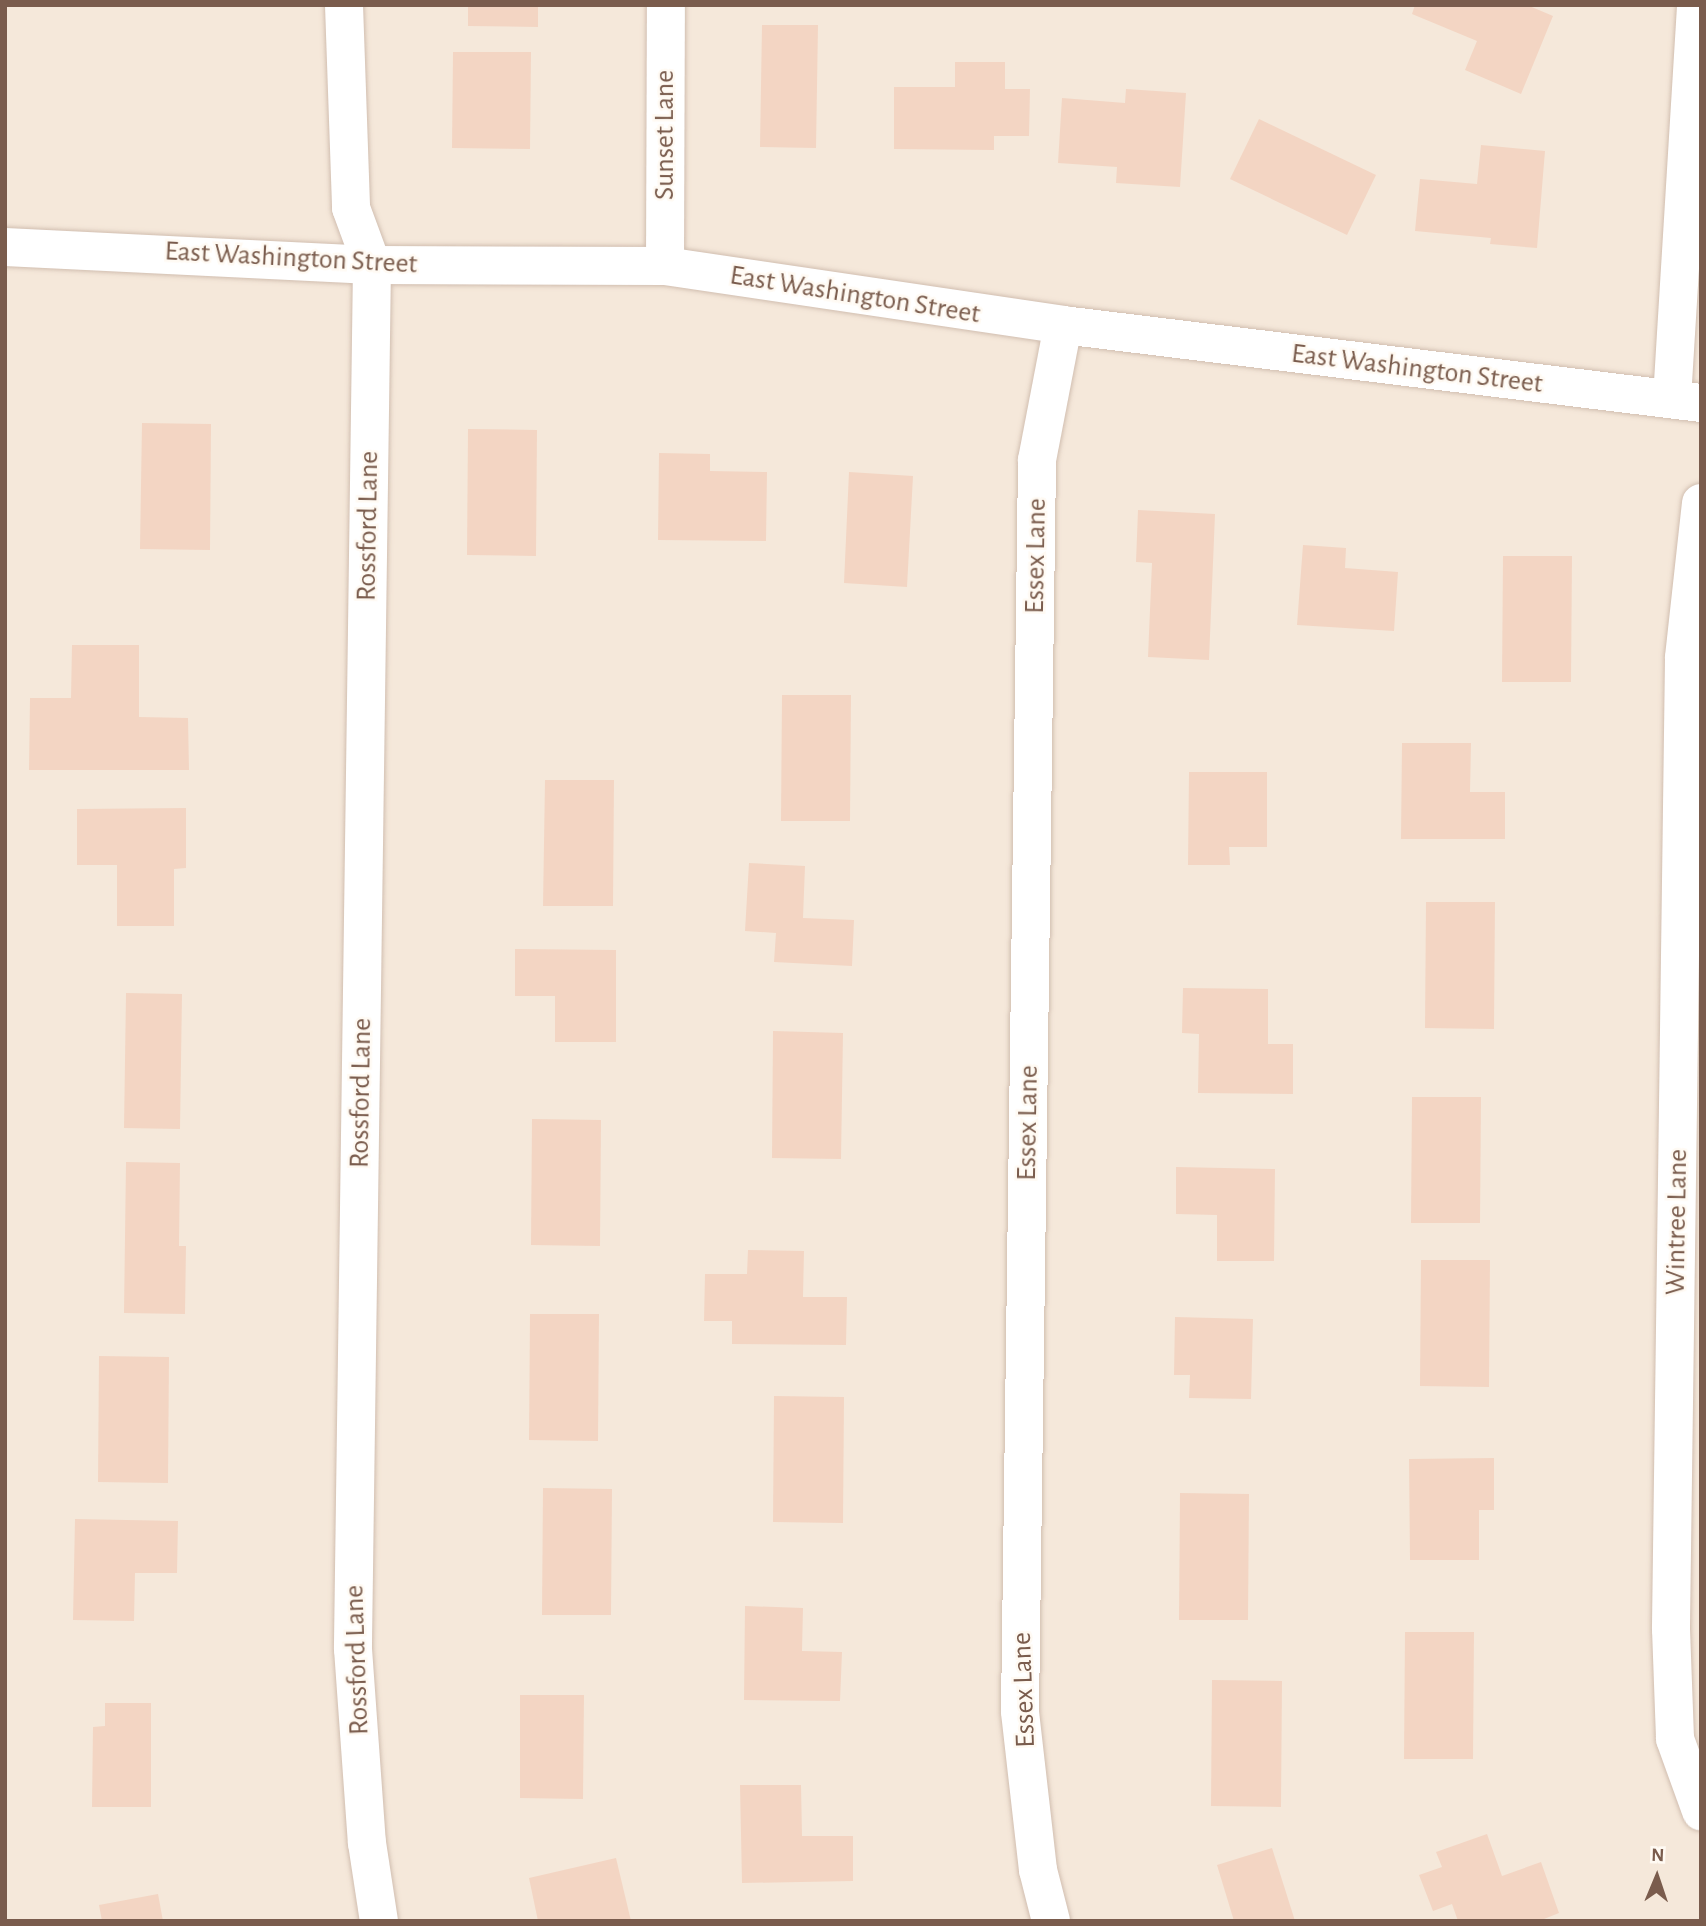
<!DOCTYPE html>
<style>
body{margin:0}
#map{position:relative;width:1706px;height:1926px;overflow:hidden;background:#fdf6ec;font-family:"Alegreya Sans",sans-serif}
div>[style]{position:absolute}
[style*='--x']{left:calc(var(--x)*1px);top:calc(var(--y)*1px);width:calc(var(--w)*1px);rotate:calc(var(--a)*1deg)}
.residential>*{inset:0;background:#f5e8da}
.building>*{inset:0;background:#f3d5c3}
.roads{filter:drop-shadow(0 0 2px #d1beb0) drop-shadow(0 0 2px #d1beb0)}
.minor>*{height:38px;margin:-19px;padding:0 19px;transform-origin:19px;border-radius:19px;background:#fff}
span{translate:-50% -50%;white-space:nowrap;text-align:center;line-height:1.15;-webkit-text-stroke:5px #fffaf3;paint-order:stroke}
.street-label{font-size:28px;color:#7a5c4d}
.frame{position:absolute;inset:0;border:7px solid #7a5c4d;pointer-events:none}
.north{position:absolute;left:1622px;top:1842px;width:70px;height:70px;-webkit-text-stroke:5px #fffaf3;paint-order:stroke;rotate:2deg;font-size:19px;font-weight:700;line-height:28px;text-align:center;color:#7a5c4d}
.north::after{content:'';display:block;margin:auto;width:24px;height:32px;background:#7a5c4d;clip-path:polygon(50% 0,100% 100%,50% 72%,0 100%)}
</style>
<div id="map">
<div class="residential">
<i style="clip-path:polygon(5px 5px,1701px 5px,1701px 1921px,5px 1921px)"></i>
</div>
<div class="building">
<i style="clip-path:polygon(468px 5px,538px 5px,538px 27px,468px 26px)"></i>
<i style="clip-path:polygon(1415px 5px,1527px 5px,1553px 16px,1521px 94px,1465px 70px,1477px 41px,1412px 14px)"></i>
<i style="clip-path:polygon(762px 25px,818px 25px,816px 148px,760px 147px)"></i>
<i style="clip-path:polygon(453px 52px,531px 52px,530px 149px,452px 148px)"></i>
<i style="clip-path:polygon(955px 62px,1005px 62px,1005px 89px,1030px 89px,1029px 136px,994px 136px,994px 150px,894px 149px,894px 87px,955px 87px)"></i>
<i style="clip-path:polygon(1126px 89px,1186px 93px,1180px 187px,1116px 183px,1117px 167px,1058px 163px,1062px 98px,1125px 103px)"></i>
<i style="clip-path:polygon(1259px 119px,1376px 175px,1347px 235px,1230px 179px)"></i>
<i style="clip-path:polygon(1481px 145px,1545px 151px,1537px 248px,1490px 244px,1491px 238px,1415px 231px,1420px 179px,1477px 184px)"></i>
<i style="clip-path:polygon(142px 423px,211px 424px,210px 550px,140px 549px)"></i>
<i style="clip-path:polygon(468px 429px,537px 430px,536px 556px,467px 555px)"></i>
<i style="clip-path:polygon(659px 453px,710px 454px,710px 471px,767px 472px,766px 541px,658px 540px)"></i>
<i style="clip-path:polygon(849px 472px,913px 476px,907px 587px,844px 583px)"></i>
<i style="clip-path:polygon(1138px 510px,1215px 514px,1209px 660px,1148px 657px,1152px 563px,1136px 562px)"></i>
<i style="clip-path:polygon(1303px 545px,1346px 548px,1345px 568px,1398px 572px,1394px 631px,1297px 625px)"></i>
<i style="clip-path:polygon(1503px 556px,1572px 556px,1571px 682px,1502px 682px)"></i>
<i style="clip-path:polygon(72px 645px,139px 645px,139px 717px,188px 718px,189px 770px,29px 770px,30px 698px,71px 698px)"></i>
<i style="clip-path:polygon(782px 695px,851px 695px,850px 821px,781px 821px)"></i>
<i style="clip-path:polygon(1402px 743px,1471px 743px,1470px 792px,1505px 792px,1505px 839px,1401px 839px)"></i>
<i style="clip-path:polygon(1189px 772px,1267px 772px,1267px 847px,1229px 847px,1230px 865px,1188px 865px)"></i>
<i style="clip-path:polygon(545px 780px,614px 780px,613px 906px,543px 906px)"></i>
<i style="clip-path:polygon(186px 808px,186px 868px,174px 869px,174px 926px,117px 926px,117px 865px,77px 865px,77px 809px)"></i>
<i style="clip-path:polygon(749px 863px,805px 866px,803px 918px,854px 920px,852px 966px,774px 962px,776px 933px,745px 931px)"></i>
<i style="clip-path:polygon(1426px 902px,1495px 902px,1494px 1029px,1425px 1028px)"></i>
<i style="clip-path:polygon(515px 949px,616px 950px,616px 1042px,555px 1042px,555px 996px,515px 996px)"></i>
<i style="clip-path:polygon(1183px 988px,1268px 989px,1268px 1044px,1293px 1044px,1293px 1094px,1198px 1093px,1199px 1034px,1182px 1033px)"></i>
<i style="clip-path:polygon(126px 993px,182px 994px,180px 1129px,124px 1128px)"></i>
<i style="clip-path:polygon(773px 1031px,843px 1033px,841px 1159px,772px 1158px)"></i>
<i style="clip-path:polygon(1412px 1097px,1481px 1097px,1480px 1223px,1411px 1223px)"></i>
<i style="clip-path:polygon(532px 1119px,601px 1120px,600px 1246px,531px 1245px)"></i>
<i style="clip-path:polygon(126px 1162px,180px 1163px,179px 1246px,186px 1246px,185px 1314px,124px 1313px)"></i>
<i style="clip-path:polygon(1176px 1167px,1275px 1169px,1274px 1261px,1217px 1261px,1217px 1215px,1176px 1214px)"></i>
<i style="clip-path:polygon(748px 1250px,804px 1251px,803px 1297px,847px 1297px,846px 1345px,732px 1344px,732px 1321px,704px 1321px,705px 1274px,747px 1274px)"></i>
<i style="clip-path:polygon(1421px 1260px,1490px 1260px,1489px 1387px,1420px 1386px)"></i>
<i style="clip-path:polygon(530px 1314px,599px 1314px,598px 1441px,529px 1440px)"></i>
<i style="clip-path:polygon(1175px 1317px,1253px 1319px,1251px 1399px,1189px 1398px,1190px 1375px,1174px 1375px)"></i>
<i style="clip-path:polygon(99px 1356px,169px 1357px,168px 1483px,98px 1482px)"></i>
<i style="clip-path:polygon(774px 1396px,844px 1397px,843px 1523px,773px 1522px)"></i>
<i style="clip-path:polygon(1494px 1458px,1494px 1510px,1479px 1510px,1479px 1560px,1410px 1560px,1409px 1459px)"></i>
<i style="clip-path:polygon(543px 1488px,612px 1489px,611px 1615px,542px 1615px)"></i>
<i style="clip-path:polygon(1180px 1493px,1249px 1494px,1248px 1620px,1179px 1620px)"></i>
<i style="clip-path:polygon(75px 1519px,178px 1521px,177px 1573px,135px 1573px,134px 1621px,73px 1620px)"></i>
<i style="clip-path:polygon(745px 1606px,803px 1608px,802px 1651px,842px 1652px,840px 1701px,744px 1700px)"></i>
<i style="clip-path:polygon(1405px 1632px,1474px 1632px,1473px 1759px,1404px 1759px)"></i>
<i style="clip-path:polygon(1212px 1680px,1282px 1681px,1281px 1807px,1211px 1806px)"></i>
<i style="clip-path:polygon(520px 1695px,584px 1695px,583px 1799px,520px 1798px)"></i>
<i style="clip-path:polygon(105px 1703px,151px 1703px,151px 1807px,92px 1807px,93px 1727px,105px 1726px)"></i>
<i style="clip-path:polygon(740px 1785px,801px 1785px,802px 1836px,853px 1836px,853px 1881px,742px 1883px)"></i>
<i style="clip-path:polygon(1487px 1834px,1502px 1876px,1541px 1862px,1559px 1913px,1539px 1921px,1458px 1921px,1452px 1904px,1433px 1911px,1419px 1875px,1442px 1867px,1436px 1852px)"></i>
<i style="clip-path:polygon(1272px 1848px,1295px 1921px,1234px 1921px,1217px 1865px)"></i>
<i style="clip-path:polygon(616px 1858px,631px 1921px,538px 1921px,529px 1878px)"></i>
<i style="clip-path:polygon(158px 1894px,163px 1921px,102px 1921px,99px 1905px)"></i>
</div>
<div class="roads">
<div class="minor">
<i style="--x:344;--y:5;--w:203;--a:88"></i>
<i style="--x:351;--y:208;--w:61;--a:69.8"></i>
<i style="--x:372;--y:265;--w:1384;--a:90.79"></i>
<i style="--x:353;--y:1649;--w:195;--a:85.9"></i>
<i style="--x:367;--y:1843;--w:79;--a:81.3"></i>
<i style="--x:5;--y:247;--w:367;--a:2.8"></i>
<i style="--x:372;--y:265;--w:293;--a:0.2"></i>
<i style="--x:665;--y:266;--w:402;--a:8.4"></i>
<i style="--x:1063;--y:325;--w:643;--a:6.97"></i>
<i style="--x:665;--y:266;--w:261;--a:-89.8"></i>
<i style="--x:1672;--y:399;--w:395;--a:-86.5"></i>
<i style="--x:1701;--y:503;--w:156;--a:96.3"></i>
<i style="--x:1684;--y:658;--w:971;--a:90.77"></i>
<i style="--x:1671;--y:1629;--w:110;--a:87.9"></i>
<i style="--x:1675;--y:1739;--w:77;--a:70.1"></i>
<i style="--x:1051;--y:1921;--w:53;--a:-104.3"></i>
<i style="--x:1038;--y:1870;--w:160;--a:-96.5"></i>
<i style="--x:1020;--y:1711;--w:1251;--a:-89.22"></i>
<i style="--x:1037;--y:460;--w:137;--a:-79.1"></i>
</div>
</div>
<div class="street-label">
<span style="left:665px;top:135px;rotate:-90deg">Sunset Lane</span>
<span style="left:291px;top:258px;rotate:3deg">East Washington Street</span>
<span style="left:855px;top:295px;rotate:9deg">East Washington Street</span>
<span style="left:1417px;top:369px;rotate:7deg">East Washington Street</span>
<span style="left:368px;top:526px;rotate:-89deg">Rossford Lane</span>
<span style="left:1036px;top:556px;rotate:-89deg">Essex Lane</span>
<span style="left:361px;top:1093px;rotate:-89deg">Rossford Lane</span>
<span style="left:1028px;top:1123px;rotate:-89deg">Essex Lane</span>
<span style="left:1677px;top:1222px;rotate:-89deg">Wintree Lane</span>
<span style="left:357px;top:1660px;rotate:-92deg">Rossford Lane</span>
<span style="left:1024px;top:1690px;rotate:-92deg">Essex Lane</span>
</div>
<div class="frame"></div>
<div class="north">N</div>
</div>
